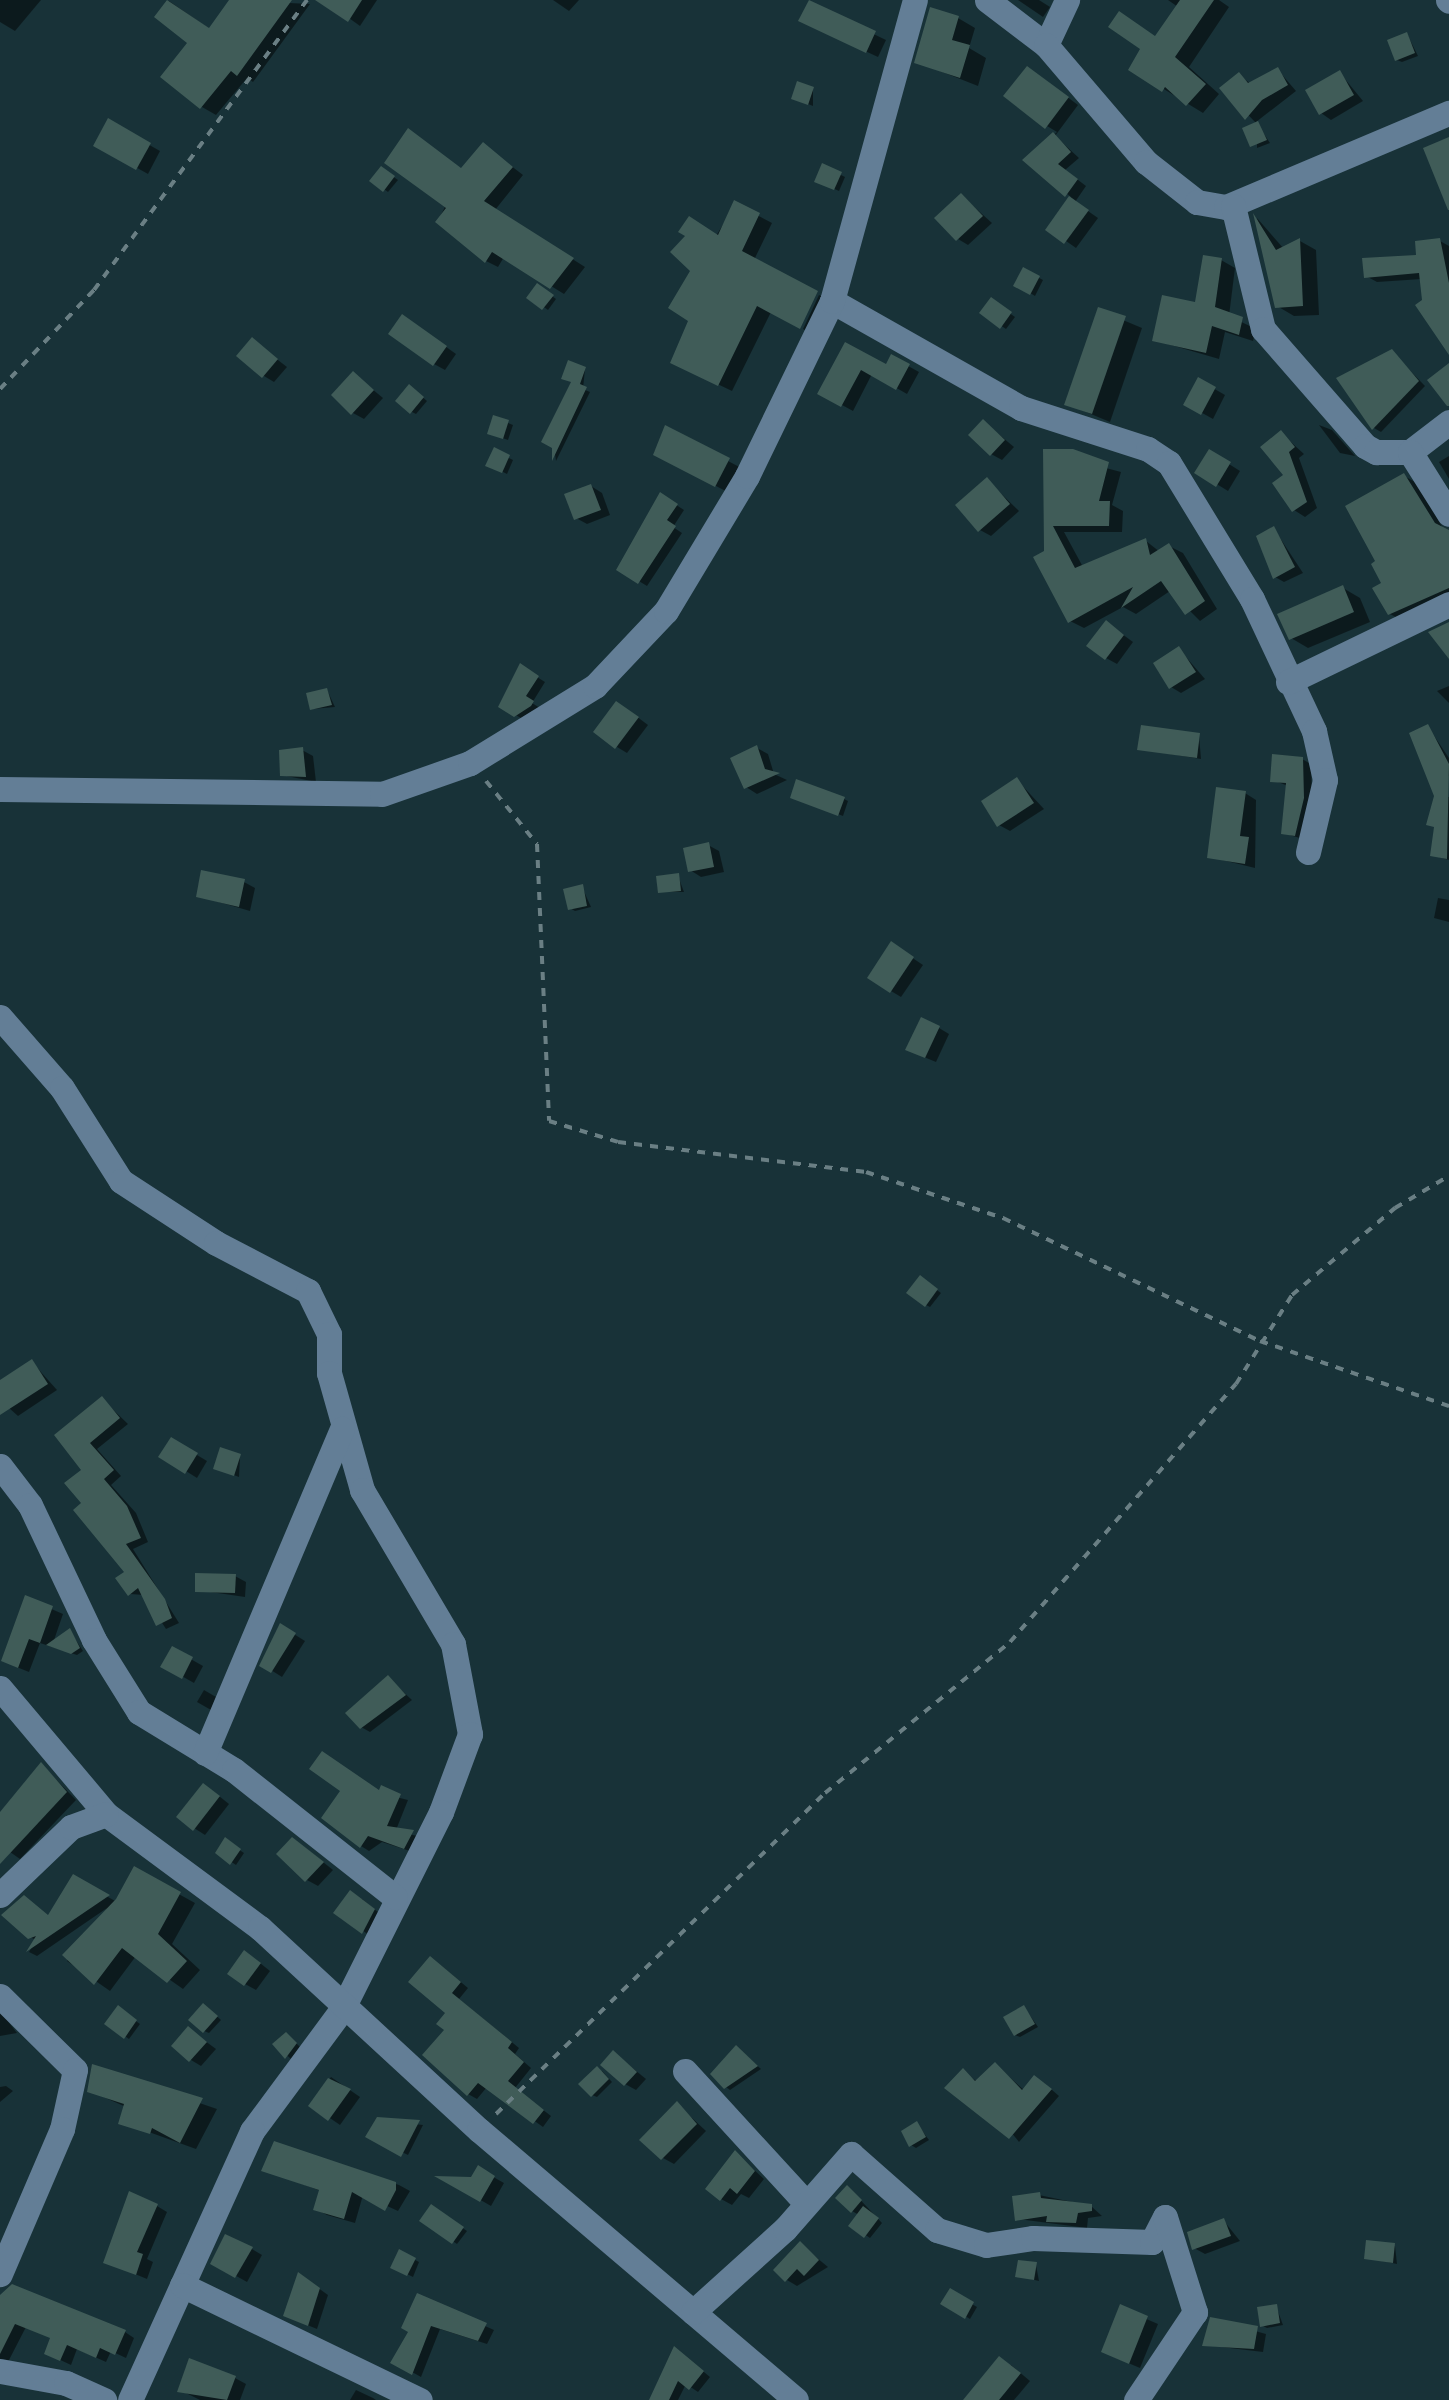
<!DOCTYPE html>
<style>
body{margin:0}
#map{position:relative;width:1449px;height:2400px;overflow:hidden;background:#183238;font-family:"Archivo Narrow",sans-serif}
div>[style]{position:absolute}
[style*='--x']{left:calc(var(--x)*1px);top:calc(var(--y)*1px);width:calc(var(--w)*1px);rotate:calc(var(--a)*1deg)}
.shadow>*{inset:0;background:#0007}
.building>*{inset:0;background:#405c58}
.path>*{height:4px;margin-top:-2px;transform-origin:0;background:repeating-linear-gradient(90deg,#6a7f84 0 8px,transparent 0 16px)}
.minor>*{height:25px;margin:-12.5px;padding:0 12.5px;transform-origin:12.5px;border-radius:12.5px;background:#637e96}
span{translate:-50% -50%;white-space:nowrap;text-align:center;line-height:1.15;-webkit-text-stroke:9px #0d181b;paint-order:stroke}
</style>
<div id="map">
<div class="shadow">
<i style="clip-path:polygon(0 0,41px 0,15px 31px,0 22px)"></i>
<i style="clip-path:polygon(232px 0,310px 4px,253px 82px,247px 78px,216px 115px,202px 107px,191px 42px,158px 16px,169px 1px,211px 30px)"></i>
<i style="clip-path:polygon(324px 0,377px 0,360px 26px)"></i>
<i style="clip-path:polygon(553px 0,579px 0,569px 11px)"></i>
<i style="clip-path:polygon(1018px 0,1039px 0,1050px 7px,1043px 17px)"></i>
<i style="clip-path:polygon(1168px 0,1219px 0,1229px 7px,1189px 67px,1219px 94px,1203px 113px,1131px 69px,1178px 7px)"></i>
<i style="clip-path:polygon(809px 3px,886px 40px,878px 57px,811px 26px)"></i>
<i style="clip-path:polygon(958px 18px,975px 28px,969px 48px,986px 58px,978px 86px,917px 62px)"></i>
<i style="clip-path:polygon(1407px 34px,1418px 56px,1402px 62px,1397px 60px)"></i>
<i style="clip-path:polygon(1278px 70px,1296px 91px,1256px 122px,1270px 143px,1257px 148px,1257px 124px,1223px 89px,1239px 75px,1251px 84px)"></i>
<i style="clip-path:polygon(1340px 73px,1363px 101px,1331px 120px,1321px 113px)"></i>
<i style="clip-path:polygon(1038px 75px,1078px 105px,1055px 136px,1079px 158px,1065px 170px,1086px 186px,1075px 202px,1098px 218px,1076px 248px,1049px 229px,1071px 197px,1026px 160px,1057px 132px,1047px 126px)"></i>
<i style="clip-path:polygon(813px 89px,813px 106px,798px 100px)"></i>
<i style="clip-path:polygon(109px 122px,160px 151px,148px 174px,96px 145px)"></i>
<i style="clip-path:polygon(484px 145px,523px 175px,495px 210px,585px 267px,564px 294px,504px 257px,498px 267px,486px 261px,438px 221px,463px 170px)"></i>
<i style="clip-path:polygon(823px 166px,845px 177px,839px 191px,817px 181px)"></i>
<i style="clip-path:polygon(382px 169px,398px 180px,388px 192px,373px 181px)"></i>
<i style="clip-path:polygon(962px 196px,992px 223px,968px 245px,958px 239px)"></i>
<i style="clip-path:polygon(736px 204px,772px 223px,754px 260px,771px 312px,732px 391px,686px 369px,694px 271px)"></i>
<i style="clip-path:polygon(1257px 218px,1284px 249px,1300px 241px,1316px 250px,1319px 315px,1294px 316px,1277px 306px)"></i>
<i style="clip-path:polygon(1440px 241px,1449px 246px,1449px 341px,1425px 301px,1422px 279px,1377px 282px,1366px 276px,1419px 257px)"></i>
<i style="clip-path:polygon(1221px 260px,1235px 268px,1229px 316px,1256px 329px,1253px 341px,1225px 332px,1219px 359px,1154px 340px,1197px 305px)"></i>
<i style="clip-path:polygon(1024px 270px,1043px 280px,1035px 296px,1017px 285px)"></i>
<i style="clip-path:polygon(538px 286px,556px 299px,548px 310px,530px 297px)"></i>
<i style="clip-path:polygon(819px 295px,830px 301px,814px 335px,803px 329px)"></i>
<i style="clip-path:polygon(991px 300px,1015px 317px,1006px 329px,982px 313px)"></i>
<i style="clip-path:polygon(1099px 310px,1142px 328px,1110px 422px,1067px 404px)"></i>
<i style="clip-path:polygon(413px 323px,456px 354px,445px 370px,434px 364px)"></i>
<i style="clip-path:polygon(252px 340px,287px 367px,274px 382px,264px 376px)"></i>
<i style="clip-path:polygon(846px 345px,887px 367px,892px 357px,919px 372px,907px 394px,872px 374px,853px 411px,820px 393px)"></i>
<i style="clip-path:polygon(1392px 352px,1425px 386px,1381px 432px,1374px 428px)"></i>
<i style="clip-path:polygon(585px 369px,583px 389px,590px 392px,556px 461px,554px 447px)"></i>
<i style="clip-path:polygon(354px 374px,383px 398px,364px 419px,353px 413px)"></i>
<i style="clip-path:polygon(1199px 380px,1225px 395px,1213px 419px,1186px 404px)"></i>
<i style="clip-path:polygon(414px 390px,427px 401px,416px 414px,412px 412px)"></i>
<i style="clip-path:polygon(495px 418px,513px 425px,508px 440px,494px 435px)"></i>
<i style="clip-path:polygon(984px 422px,1014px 447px,1002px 460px,991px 454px)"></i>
<i style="clip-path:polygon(1319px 425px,1332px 430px,1355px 456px,1340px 453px)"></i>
<i style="clip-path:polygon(666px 428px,745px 470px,733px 495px,654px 453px)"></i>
<i style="clip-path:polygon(1281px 433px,1304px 454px,1299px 458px,1317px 508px,1305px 517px,1294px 510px)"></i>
<i style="clip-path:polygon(495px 451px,513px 460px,507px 474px,489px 465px)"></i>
<i style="clip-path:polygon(1046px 452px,1121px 472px,1112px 505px,1123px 511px,1122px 532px,1064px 532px,1083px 567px,1146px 541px,1160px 552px,1169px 546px,1183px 553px,1217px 609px,1200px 621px,1170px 591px,1136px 614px,1123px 607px,1084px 628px,1070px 621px,1046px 553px)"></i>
<i style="clip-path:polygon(1210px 452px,1240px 471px,1228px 491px,1197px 472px)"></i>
<i style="clip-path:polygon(1449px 456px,1449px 479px,1439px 462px)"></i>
<i style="clip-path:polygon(1404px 476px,1419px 484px,1449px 540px,1449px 601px,1405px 622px,1390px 614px,1385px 584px)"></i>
<i style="clip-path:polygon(987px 480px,1019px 511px,991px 536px,980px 530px)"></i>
<i style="clip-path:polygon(591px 486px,602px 493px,610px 515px,587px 524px,576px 518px)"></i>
<i style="clip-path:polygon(661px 495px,684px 510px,673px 527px,682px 533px,647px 586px,619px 569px)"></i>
<i style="clip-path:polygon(1274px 529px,1303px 573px,1284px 582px,1275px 577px)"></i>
<i style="clip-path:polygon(1343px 588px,1360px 598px,1370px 622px,1308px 648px,1291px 638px)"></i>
<i style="clip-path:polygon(1107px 623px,1133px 642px,1117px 664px,1106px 658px)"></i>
<i style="clip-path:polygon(1179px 649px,1205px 679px,1181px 693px,1171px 687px)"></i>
<i style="clip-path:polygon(521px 667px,545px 682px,532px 703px,540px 708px,524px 720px,501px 706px)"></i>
<i style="clip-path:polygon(1449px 686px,1449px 703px,1437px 691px)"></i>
<i style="clip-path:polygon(327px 690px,335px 707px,312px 709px)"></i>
<i style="clip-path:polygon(628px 710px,648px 725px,627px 753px,617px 747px)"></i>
<i style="clip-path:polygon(1428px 727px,1449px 758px,1449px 776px,1437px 780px)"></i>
<i style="clip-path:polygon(1199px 735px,1201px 759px,1140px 749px)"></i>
<i style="clip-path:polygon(757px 748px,768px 754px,774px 774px,787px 780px,757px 794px,746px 787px)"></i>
<i style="clip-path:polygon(302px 750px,313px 756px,316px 782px,282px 775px)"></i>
<i style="clip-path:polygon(1302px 759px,1311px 764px,1312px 804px,1303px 839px,1283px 833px,1288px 786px,1273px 780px)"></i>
<i style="clip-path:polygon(1017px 780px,1044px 809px,1010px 831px,999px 825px)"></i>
<i style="clip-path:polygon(1245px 793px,1256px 800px,1255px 868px,1210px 857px)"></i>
<i style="clip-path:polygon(1437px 796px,1449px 797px,1449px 860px,1432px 855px)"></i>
<i style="clip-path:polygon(798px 799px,844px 799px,848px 801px,843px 816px)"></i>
<i style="clip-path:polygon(708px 845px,719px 851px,724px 872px,701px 877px,690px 870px)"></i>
<i style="clip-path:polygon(678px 876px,684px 892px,660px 892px)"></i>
<i style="clip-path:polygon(244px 882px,255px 888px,250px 911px,198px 896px)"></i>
<i style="clip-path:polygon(582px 887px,591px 907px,575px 911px,570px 908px)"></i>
<i style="clip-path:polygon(1438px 898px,1449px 900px,1449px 922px,1434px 918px)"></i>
<i style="clip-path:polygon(902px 951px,923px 965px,901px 997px,891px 991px)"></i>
<i style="clip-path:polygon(939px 1028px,949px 1034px,936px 1062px,919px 1055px)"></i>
<i style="clip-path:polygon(920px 1278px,941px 1293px,930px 1307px,926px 1305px)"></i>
<i style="clip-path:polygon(32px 1362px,57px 1390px,18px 1416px,0 1400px,0 1383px)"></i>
<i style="clip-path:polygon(102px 1399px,128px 1424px,97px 1449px,121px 1476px,111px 1485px,136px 1513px,148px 1542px,133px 1549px,179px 1623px,166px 1629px,144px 1595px,130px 1594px,127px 1572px,84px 1504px,84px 1470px,57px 1435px)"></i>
<i style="clip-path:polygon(172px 1440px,207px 1461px,197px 1478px,162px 1456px)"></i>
<i style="clip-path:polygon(240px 1457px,239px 1477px,220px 1470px)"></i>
<i style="clip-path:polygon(235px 1576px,246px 1582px,245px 1597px,197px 1590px)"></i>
<i style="clip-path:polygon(26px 1598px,63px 1614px,53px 1643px,70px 1631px,83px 1651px,77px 1655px,40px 1643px,29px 1672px,14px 1666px)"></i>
<i style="clip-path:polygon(281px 1626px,305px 1641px,282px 1677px,263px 1665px)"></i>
<i style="clip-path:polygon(173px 1649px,203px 1666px,194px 1683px,164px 1666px)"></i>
<i style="clip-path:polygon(388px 1678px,412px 1700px,370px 1732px,361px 1727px)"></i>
<i style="clip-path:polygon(204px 1690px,216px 1697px,211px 1710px,197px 1702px)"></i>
<i style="clip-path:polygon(42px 1765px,76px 1800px,20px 1859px,0 1845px,0 1816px)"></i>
<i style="clip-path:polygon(214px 1792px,229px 1804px,205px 1835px,194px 1828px)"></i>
<i style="clip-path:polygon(380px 1793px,408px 1800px,396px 1830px,420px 1837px,413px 1852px,382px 1842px,369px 1851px,361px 1846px)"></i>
<i style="clip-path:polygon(226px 1841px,244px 1853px,236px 1865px,218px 1853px)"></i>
<i style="clip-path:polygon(303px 1846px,333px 1870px,318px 1886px,307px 1880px)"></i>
<i style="clip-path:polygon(135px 1870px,195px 1903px,172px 1944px,200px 1970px,183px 1989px,136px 1956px,110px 1991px,67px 1961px,107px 1908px,37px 1956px,29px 1952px,36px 1940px,30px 1937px,24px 1898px,50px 1917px,74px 1878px,117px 1902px)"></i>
<i style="clip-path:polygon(362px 1899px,384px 1917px,373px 1938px,337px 1912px)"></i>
<i style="clip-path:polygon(255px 1959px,270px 1971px,256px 1990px,245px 1984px)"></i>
<i style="clip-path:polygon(439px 1964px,468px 1988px,459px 1999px,519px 2048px,515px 2054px,531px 2068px,515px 2088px,551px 2116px,543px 2127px,487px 2087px,477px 2099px,468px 2094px,447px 2030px)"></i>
<i style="clip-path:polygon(1024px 2007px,1038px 2027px,1020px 2037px,1015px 2035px)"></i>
<i style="clip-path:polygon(208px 2008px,221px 2020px,209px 2033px,204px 2031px)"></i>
<i style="clip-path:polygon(119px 2009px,140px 2024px,129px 2039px,108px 2024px)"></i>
<i style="clip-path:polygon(0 2011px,17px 2033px,0 2036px)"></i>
<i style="clip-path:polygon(189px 2029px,216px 2049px,201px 2066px,191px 2060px)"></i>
<i style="clip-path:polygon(291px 2038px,300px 2047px,291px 2059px,276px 2045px)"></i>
<i style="clip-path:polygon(741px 2051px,761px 2069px,730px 2090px,726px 2087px)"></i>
<i style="clip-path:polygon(614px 2053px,646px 2079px,636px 2090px,625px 2084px)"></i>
<i style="clip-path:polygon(996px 2065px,1025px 2091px,1044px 2083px,1059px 2096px,1019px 2142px,963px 2072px,978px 2082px)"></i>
<i style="clip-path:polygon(94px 2067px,217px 2109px,196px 2149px,121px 2122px,126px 2107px,90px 2091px)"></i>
<i style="clip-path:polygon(602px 2071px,612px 2082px,597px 2097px,592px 2095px)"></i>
<i style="clip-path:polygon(331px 2077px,360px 2097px,340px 2125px,311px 2105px)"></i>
<i style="clip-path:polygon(6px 2086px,13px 2091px,0 2102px,0 2120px,0 2087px)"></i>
<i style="clip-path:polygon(677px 2104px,706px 2131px,674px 2164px,663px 2158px)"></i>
<i style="clip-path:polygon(378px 2120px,423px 2125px,408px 2155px,369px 2136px)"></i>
<i style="clip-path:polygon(917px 2124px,929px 2140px,916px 2148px,911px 2145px)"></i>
<i style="clip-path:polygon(276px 2144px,399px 2185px,410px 2191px,398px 2211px,363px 2195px,355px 2223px,327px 2215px,316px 2209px,321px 2191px,264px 2170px)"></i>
<i style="clip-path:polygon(736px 2153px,764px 2179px,749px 2198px,741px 2194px,732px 2205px,721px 2199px)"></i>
<i style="clip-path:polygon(479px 2169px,504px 2183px,491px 2206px,444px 2179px,472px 2180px)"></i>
<i style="clip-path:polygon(852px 2191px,882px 2223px,870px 2238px,851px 2225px,859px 2215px,852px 2211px)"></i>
<i style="clip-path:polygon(1039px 2195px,1091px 2206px,1102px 2216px,1088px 2218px,1087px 2228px,1018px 2219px)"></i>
<i style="clip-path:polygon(157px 2206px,167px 2212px,147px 2259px,153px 2262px,147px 2279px,106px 2262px)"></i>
<i style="clip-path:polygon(432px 2207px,467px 2231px,457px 2244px,422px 2220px)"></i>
<i style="clip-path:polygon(1224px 2221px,1240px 2241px,1205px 2254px,1194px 2248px)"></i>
<i style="clip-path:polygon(800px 2244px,828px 2267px,797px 2286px,787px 2280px)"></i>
<i style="clip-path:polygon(1395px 2246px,1397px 2264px,1367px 2258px)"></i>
<i style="clip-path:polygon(252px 2249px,262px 2255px,247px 2282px,213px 2263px)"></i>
<i style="clip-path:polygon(400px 2252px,419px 2262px,413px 2277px,393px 2267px)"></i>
<i style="clip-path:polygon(1036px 2265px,1039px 2281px,1018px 2276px)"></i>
<i style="clip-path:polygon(307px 2280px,328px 2295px,317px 2329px,295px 2320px)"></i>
<i style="clip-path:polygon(951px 2292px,977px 2307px,970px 2319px,944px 2303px)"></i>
<i style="clip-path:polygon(418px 2296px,494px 2330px,487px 2344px,440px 2329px,421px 2377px,394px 2362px,411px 2331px)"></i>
<i style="clip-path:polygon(0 2306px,125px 2332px,134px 2338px,126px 2358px,111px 2351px,106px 2362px,77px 2349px,71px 2365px,56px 2358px,53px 2338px,26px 2327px,9px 2360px,0 2365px)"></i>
<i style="clip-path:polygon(1276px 2306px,1283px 2325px,1267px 2328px,1263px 2326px)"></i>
<i style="clip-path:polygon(1121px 2308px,1158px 2324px,1140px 2368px,1114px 2357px)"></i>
<i style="clip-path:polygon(1212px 2319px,1266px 2334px,1263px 2352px,1205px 2345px)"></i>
<i style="clip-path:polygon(681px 2353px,710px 2377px,698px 2392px,686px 2384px,678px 2400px,651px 2400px)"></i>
<i style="clip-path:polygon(1011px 2365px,1030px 2381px,1014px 2400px,978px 2400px)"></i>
<i style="clip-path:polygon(235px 2378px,246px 2384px,240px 2400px,200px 2400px,180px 2390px)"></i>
<i style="clip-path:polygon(356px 2390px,373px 2398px,376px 2400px,350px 2400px)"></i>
</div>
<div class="building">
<i style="clip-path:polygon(167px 0,209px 28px,229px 0,292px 0,237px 76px,231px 71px,200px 109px,160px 77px,187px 43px,154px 17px)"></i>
<i style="clip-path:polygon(315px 0,362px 0,348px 22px)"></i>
<i style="clip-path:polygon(809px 0,876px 31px,866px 53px,798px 21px)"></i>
<i style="clip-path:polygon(1180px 0,1214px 0,1175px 57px,1206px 84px,1186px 106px,1165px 87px,1162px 92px,1128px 70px,1140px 49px,1108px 27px,1119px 11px,1155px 36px)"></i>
<i style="clip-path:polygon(930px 7px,959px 16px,952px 40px,970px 45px,960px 78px,914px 63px)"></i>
<i style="clip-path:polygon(1407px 32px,1415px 53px,1395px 61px,1387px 40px)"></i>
<i style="clip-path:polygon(1027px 66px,1069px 97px,1045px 129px,1003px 96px)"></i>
<i style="clip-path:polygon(1278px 67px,1288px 85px,1262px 100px,1245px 120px,1219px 88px,1239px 72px,1248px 83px)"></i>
<i style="clip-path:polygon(1340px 70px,1354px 95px,1319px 115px,1305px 90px)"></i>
<i style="clip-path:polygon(797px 81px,814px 87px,808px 105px,791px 99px)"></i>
<i style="clip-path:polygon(108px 118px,151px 143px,136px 170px,93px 146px)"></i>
<i style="clip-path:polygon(1258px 121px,1267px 140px,1250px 147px,1242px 128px)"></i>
<i style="clip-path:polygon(408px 128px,461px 168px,483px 142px,513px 167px,484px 201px,574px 258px,550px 289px,492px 252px,485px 263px,435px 222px,446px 208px,384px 163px)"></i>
<i style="clip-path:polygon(1053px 132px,1071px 152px,1058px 164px,1078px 179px,1065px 197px,1022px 160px)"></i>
<i style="clip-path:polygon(1449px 137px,1449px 210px,1448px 210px,1423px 148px)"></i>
<i style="clip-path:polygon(822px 163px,842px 172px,834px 190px,814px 182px)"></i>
<i style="clip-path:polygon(381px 166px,395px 176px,383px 192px,369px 181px)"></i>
<i style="clip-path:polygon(961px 193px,983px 216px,956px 241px,934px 218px)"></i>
<i style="clip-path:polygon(1069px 196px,1089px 210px,1064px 244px,1045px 230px)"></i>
<i style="clip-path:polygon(734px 200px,760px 213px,742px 251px,818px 291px,800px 329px,757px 306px,718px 386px,670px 363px,688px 321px,668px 308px,690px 271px,670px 252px,685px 236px,678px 232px,689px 216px,718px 235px)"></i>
<i style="clip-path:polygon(1253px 213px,1276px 250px,1300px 238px,1303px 306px,1275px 308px)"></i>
<i style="clip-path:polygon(1440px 238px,1449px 283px,1449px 355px,1415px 305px,1422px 300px,1419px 273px,1364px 278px,1362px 258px,1416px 255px,1415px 241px)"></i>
<i style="clip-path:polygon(1203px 255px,1222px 258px,1215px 307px,1243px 317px,1239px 335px,1212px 326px,1206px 353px,1152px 341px,1162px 295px,1195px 302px)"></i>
<i style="clip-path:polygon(1023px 267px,1040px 276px,1030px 295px,1013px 286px)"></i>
<i style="clip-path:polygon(537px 283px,554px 295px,542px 310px,526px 298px)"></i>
<i style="clip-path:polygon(991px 297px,1012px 312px,1000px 329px,979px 313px)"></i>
<i style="clip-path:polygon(1098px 307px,1126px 316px,1092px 414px,1064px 405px)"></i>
<i style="clip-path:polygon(402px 314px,447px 346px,433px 366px,388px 334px)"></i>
<i style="clip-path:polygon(252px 337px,278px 359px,262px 378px,236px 356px)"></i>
<i style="clip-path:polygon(845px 342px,886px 364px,891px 354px,910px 364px,896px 390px,861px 370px,841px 407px,817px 394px)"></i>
<i style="clip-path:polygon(1392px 349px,1419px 381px,1372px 430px,1336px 378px)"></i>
<i style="clip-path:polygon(568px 360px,586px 367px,580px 384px,587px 387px,552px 461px,552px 448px,541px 442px,571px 382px,561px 379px)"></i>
<i style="clip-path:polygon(1449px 363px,1449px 406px,1447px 406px,1427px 380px)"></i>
<i style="clip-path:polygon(353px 371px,374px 390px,351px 415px,331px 395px)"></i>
<i style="clip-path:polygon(1198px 377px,1216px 387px,1201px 415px,1183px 405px)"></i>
<i style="clip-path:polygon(409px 384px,424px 397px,410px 414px,395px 401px)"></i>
<i style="clip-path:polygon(493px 415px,509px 420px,503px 439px,487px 434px)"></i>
<i style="clip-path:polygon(983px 419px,1005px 440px,990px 456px,968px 435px)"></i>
<i style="clip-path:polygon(665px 425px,730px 458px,715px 487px,653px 455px)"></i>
<i style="clip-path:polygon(1281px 430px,1295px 447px,1289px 452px,1307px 502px,1292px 512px,1272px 483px,1283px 475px,1260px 447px)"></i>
<i style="clip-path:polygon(494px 447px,510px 455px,502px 473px,485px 466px)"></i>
<i style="clip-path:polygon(1043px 449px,1073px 449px,1109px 462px,1099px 501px,1110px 501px,1109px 526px,1053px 526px,1075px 568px,1146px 538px,1150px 555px,1169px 543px,1205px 601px,1185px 615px,1161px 581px,1121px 608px,1133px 587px,1068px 623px,1033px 557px,1044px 551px)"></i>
<i style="clip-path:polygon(1209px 449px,1231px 462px,1216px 487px,1194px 473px)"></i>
<i style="clip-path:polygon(1404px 473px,1435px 523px,1449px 530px,1449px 588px,1388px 615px,1372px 588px,1381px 583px,1371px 564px,1375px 561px,1345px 506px)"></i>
<i style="clip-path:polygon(987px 477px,1010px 504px,978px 532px,955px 505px)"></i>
<i style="clip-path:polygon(591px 484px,601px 510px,574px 520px,564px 494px)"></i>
<i style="clip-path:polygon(660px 492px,678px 504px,667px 520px,676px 526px,638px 584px,616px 570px)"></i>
<i style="clip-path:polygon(1274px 526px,1295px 567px,1273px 579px,1256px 536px)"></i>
<i style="clip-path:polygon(1343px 585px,1354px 612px,1289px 640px,1277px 614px)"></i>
<i style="clip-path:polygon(1106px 620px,1124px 635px,1105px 660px,1086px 646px)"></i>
<i style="clip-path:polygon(1449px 622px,1449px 659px,1428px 632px)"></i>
<i style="clip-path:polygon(1179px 646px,1196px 672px,1169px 689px,1153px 663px)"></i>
<i style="clip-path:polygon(520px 663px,539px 676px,526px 696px,534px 701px,531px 706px,514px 717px,498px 707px)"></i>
<i style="clip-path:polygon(327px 688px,332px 705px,310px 710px,306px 693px)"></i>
<i style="clip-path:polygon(616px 701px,639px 717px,615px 749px,593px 732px)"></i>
<i style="clip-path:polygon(1428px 724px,1449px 764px,1447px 859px,1430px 856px,1434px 827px,1426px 825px,1434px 796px,1409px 733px)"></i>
<i style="clip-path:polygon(1141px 725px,1200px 733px,1197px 758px,1137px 750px)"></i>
<i style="clip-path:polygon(757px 745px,765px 769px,780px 773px,744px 789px,730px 758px)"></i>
<i style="clip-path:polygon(303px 747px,306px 777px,280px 776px,279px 750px)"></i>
<i style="clip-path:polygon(1272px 754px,1303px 757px,1304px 798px,1295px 836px,1281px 834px,1286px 783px,1270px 782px)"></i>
<i style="clip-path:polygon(1017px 777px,1034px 803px,997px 827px,981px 801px)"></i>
<i style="clip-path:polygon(796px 779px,845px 797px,838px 816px,790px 798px)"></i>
<i style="clip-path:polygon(1216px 787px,1246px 791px,1240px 836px,1249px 837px,1245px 864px,1207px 858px)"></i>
<i style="clip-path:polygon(709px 842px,714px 867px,688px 872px,683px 848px)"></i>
<i style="clip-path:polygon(201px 870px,245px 879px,239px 907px,196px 897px)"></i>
<i style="clip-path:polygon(679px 873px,681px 891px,658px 893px,656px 876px)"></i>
<i style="clip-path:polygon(583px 884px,587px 906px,568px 910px,563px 889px)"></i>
<i style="clip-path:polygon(891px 941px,914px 957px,890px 993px,867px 978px)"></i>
<i style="clip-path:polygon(921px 1017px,940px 1026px,925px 1058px,905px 1050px)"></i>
<i style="clip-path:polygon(920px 1275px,938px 1289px,925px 1307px,906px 1293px)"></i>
<i style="clip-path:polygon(32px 1359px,48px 1384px,0 1415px,0 1380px)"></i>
<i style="clip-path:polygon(102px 1396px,120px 1418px,90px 1443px,114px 1470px,104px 1479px,127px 1506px,141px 1538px,126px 1544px,165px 1599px,172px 1618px,156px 1626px,138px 1588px,128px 1596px,115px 1578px,124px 1572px,73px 1510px,81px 1503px,64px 1483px,81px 1470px,54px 1435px)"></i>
<i style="clip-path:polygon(171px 1437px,198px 1453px,185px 1474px,158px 1457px)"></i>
<i style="clip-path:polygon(220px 1447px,241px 1454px,234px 1476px,213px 1469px)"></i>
<i style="clip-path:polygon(195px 1573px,236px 1574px,235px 1593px,195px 1592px)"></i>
<i style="clip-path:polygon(25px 1595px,53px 1606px,40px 1643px,29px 1639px,18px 1668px,1px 1661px)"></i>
<i style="clip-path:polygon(280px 1623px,296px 1633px,271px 1673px,259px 1666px)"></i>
<i style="clip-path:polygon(70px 1628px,80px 1648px,71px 1654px,46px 1645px)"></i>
<i style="clip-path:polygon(172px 1646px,193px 1657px,182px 1679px,160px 1667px)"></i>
<i style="clip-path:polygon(388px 1675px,406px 1695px,360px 1729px,345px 1713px)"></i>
<i style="clip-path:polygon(322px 1751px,379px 1790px,381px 1785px,401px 1794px,387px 1826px,414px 1830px,404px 1849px,368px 1836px,360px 1848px,321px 1818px,340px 1791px,309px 1769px)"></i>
<i style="clip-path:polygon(41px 1762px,67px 1792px,0 1864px,0 1812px)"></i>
<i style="clip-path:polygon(203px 1783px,220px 1796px,193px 1831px,176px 1817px)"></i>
<i style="clip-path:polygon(225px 1837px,241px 1849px,230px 1865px,215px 1853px)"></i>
<i style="clip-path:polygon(292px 1837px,324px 1862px,305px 1882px,276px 1854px)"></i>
<i style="clip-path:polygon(134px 1866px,181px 1892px,158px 1934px,187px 1961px,167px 1983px,122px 1948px,94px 1985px,62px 1955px,116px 1899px)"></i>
<i style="clip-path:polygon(73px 1874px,110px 1895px,26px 1952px,36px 1936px,28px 1939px,1px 1915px,24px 1895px,48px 1915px)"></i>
<i style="clip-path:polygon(350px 1890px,375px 1909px,362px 1934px,333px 1913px)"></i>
<i style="clip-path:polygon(244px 1950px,261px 1963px,244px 1986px,227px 1974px)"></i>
<i style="clip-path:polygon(430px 1956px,461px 1982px,452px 1993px,512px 2042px,508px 2048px,524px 2062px,508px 2081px,544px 2110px,533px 2124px,478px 2083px,467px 2096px,422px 2055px,444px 2030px,436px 2024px,445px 2013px,408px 1982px)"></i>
<i style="clip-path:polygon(203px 2003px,218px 2016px,203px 2033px,188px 2020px)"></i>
<i style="clip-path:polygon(118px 2005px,137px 2020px,124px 2039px,104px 2024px)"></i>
<i style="clip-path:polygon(1024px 2005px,1035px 2024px,1014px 2036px,1003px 2017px)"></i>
<i style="clip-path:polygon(188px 2026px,207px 2042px,189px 2062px,171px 2046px)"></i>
<i style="clip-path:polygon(286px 2032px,297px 2043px,285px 2059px,272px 2044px)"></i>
<i style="clip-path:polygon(736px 2045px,758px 2066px,724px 2089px,710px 2074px)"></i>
<i style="clip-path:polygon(613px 2050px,637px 2072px,624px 2086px,600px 2065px)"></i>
<i style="clip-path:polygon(995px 2062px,1022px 2090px,1034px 2075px,1052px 2089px,1009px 2139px,944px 2088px,963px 2068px,975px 2081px)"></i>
<i style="clip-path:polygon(92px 2064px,203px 2098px,180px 2143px,152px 2128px,150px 2134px,118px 2124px,124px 2104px,87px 2092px)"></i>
<i style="clip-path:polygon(597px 2066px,609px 2079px,591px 2097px,578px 2084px)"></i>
<i style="clip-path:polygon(328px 2078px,351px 2089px,328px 2121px,308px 2106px)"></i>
<i style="clip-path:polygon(677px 2101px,697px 2124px,661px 2160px,639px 2140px)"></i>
<i style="clip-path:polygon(377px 2117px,420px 2120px,401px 2157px,365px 2137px)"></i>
<i style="clip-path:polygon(917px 2121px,926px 2137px,909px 2147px,901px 2131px)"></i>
<i style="clip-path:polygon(274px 2141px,396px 2182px,396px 2190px,385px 2211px,352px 2192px,344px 2219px,313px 2210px,319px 2190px,261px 2171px)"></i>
<i style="clip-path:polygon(735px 2150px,755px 2171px,737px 2194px,730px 2188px,720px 2201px,705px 2189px)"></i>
<i style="clip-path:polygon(478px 2165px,495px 2176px,480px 2202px,434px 2176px,471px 2177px)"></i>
<i style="clip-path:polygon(847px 2185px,862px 2200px,851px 2213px,835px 2198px)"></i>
<i style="clip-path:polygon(129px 2191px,158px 2204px,137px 2252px,143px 2254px,136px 2275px,103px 2263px)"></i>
<i style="clip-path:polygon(1040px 2192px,1041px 2198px,1092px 2204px,1092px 2211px,1078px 2213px,1076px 2223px,1046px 2222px,1047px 2216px,1015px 2221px,1012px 2196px)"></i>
<i style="clip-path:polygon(431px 2204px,464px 2227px,452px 2244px,419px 2221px)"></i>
<i style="clip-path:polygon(863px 2206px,879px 2218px,864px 2238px,848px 2226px)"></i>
<i style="clip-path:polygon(1224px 2218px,1231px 2236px,1192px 2250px,1187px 2232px)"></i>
<i style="clip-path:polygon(225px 2234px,253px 2247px,235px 2278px,210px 2264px)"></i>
<i style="clip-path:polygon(1366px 2240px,1395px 2243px,1393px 2263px,1364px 2259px)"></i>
<i style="clip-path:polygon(800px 2241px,819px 2260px,804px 2276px,797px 2269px,785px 2282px,773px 2270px)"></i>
<i style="clip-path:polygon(399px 2249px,416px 2258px,407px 2276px,390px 2268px)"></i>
<i style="clip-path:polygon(1018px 2260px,1037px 2262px,1034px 2280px,1015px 2277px)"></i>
<i style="clip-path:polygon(298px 2272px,320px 2288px,308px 2326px,283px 2316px)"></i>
<i style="clip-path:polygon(12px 2284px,126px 2330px,115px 2355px,100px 2348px,96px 2358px,67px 2345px,60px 2361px,44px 2354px,50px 2338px,15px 2324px,0 2354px,0 2295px)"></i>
<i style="clip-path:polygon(950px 2288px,974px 2302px,965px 2319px,940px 2304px)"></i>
<i style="clip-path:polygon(417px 2293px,487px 2323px,478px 2341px,431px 2326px,412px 2375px,390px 2363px,408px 2332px,401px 2328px)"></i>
<i style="clip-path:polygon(1120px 2304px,1148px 2316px,1129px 2364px,1101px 2352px)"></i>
<i style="clip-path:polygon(1277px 2304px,1280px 2323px,1260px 2327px,1257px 2307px)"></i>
<i style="clip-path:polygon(1210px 2317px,1258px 2326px,1254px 2349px,1202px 2346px)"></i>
<i style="clip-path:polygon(674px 2346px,704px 2371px,689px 2390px,678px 2381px,669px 2400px,649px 2400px)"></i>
<i style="clip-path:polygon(999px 2356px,1021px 2373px,999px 2400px,963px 2400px)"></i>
<i style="clip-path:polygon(189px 2358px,236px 2376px,227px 2400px,177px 2392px)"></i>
</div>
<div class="path">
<i style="--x:0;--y:389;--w:137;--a:-46.5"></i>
<i style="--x:94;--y:290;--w:360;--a:-53.7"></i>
<i style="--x:486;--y:781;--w:81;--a:51"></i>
<i style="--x:537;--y:844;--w:277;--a:87.5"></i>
<i style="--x:549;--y:1121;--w:72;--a:16.9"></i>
<i style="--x:618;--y:1142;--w:250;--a:6.9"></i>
<i style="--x:866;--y:1172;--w:145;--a:18.6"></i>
<i style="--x:1003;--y:1218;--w:285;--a:25.6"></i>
<i style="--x:1260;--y:1341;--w:200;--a:19"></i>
<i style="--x:496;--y:2114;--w:460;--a:-44.3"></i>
<i style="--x:825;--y:1793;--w:239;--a:-39.2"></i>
<i style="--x:1010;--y:1642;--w:343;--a:-48.8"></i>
<i style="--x:1236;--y:1384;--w:105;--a:-57.8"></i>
<i style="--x:1292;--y:1295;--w:135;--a:-40.2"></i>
<i style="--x:1395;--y:1208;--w:63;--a:-30.7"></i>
</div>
<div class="minor">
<i style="--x:987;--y:0;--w:74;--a:37.3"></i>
<i style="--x:1046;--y:45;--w:50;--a:-65"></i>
<i style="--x:1448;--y:0;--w:1;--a:45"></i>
<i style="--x:1046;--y:45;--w:154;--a:49.5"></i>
<i style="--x:1146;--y:162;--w:65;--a:38.1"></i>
<i style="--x:1197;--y:202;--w:29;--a:10"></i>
<i style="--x:1226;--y:207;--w:242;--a:-22.9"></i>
<i style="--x:1233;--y:206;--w:127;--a:76.3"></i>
<i style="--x:1263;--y:329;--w:155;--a:48.9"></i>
<i style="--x:1365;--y:446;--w:13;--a:29"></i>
<i style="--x:1376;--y:452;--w:34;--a:0"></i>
<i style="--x:1410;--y:452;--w:49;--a:-37.6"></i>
<i style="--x:832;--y:301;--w:217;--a:29.5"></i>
<i style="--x:1021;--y:408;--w:133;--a:17.9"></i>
<i style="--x:1148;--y:449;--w:25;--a:34"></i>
<i style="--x:1169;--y:463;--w:159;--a:58.6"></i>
<i style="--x:1252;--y:599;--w:146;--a:64.8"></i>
<i style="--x:1314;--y:731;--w:50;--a:77.3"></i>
<i style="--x:1325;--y:780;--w:74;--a:103.3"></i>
<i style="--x:1410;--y:452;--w:73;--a:57.8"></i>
<i style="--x:1288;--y:682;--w:179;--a:-25.8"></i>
<i style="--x:0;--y:789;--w:382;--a:0.7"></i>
<i style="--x:382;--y:794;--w:93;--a:-19.4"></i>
<i style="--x:470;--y:763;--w:147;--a:-31.6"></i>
<i style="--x:595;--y:686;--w:103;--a:-46.6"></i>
<i style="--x:666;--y:611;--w:157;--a:-59"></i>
<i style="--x:747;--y:476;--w:195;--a:-64.1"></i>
<i style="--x:832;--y:301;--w:312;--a:-74.6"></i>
<i style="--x:0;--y:1017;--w:94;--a:48.9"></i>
<i style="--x:62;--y:1088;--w:110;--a:57.6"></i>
<i style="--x:121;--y:1181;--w:113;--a:33.1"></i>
<i style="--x:216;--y:1243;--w:104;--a:27.6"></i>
<i style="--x:308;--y:1291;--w:48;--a:64"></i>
<i style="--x:329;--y:1334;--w:39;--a:90"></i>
<i style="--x:329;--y:1373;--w:122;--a:74.2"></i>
<i style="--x:362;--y:1490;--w:179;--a:59.4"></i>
<i style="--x:453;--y:1644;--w:92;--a:79.3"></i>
<i style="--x:470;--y:1734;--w:83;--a:110.4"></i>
<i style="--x:441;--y:1812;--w:219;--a:116.6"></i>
<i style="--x:343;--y:2008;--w:153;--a:126.5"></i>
<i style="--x:252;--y:2131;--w:295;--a:114.4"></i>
<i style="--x:0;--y:1466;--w:49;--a:52.4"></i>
<i style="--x:30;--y:1505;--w:149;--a:64.6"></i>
<i style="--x:94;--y:1640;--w:85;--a:58"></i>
<i style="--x:139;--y:1712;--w:111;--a:31.4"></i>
<i style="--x:234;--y:1770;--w:205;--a:38.3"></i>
<i style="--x:0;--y:1688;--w:165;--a:49.9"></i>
<i style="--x:106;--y:1814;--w:192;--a:36.5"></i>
<i style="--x:260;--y:1928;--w:298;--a:42.7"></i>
<i style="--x:479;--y:2130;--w:416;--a:40.4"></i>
<i style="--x:205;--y:1753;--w:352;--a:-67.1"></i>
<i style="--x:0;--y:1895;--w:98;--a:-43.8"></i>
<i style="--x:71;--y:1827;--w:37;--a:-20"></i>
<i style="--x:0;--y:1996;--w:105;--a:44.6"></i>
<i style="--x:75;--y:2070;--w:60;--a:102.4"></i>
<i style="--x:62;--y:2129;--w:158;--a:113.2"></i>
<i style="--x:685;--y:2071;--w:179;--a:47.5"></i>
<i style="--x:182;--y:2285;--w:264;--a:25.8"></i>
<i style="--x:693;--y:2312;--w:124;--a:-42.1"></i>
<i style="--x:785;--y:2229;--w:100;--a:-48.7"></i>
<i style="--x:851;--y:2154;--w:115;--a:41.5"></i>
<i style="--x:937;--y:2230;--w:51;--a:17"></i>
<i style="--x:986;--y:2245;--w:48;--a:-8.5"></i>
<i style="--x:1033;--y:2238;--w:119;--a:1.9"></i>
<i style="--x:1152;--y:2242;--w:28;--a:-63"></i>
<i style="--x:1165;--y:2217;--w:100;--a:72.5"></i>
<i style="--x:1195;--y:2312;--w:106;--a:123.8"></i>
<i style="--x:0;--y:2371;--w:67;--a:10.3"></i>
<i style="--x:66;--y:2383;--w:42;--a:24.1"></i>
</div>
</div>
